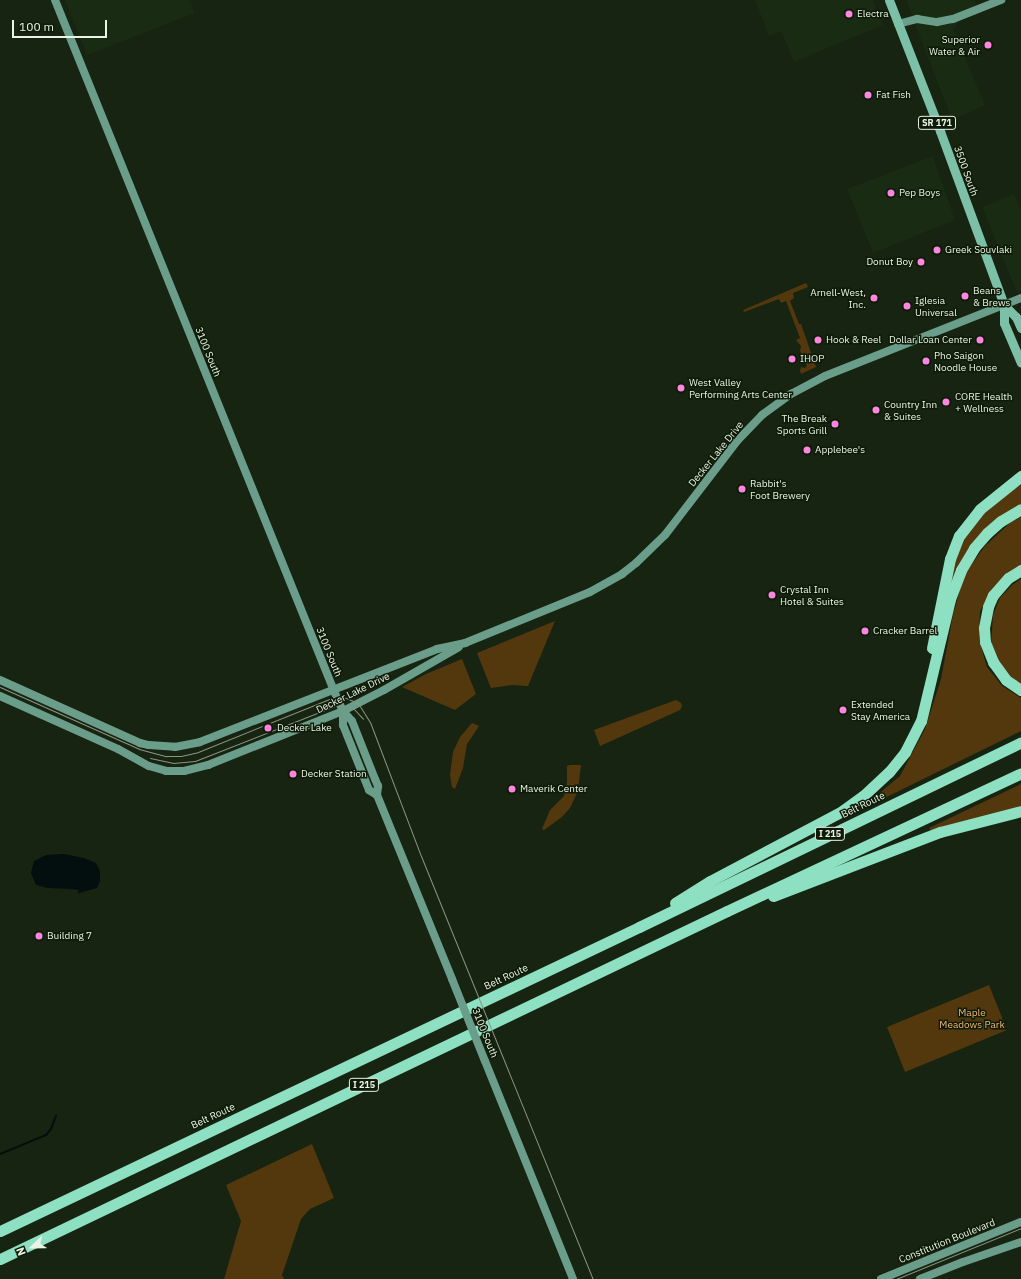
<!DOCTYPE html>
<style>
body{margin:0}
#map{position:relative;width:1021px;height:1279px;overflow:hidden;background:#162411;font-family:"IBM Plex Sans",sans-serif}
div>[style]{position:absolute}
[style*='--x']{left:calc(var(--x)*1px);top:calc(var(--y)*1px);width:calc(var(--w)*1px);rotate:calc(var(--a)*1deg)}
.built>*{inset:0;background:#192b12}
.green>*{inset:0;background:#53380d}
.water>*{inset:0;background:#030e0f}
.stream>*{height:2px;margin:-1px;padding:0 1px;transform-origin:1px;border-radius:1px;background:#030e0f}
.secondary>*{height:8px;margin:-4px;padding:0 4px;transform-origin:4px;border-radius:4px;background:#6a9d8a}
.primary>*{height:9px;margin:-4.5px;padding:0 4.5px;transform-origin:4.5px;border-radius:4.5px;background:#7dc0a8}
.highway>*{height:11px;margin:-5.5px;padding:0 5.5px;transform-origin:5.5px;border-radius:5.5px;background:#8ee0c3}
.tram>*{height:1px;margin:-0.5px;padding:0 0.5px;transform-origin:0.5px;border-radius:0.5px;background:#8a9686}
.secondary-bridge>*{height:8px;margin:-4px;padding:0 4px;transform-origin:4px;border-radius:4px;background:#6a9d8a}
.dots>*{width:11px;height:11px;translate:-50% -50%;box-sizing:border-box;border:2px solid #0d1b08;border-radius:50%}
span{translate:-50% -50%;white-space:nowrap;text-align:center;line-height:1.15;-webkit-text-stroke:3px #0d1b08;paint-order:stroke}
.shield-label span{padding:1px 3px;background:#0d1b08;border:1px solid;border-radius:3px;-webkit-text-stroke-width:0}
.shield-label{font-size:9px;color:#eaf4e6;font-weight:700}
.poi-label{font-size:10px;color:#eaf4e6}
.left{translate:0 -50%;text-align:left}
.right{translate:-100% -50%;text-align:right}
.street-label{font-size:10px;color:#eaf4e6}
.park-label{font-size:10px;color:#f5b968}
.north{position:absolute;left:12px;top:1227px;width:40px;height:40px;-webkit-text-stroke:3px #0d1b08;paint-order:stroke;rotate:248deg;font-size:11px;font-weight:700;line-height:16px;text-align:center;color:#eaf4e6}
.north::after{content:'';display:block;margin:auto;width:14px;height:18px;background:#eaf4e6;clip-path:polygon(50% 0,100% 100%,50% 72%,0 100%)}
.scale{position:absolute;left:12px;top:20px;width:95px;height:18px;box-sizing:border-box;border:2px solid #eaf4e6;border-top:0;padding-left:5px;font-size:12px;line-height:14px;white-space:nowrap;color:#eaf4e6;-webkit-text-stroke:3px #0d1b08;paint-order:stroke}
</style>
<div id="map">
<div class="built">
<i style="clip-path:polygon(65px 0,189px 0,195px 13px,87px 55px)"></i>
<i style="clip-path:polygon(755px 0,873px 0,883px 25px,794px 62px,781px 31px,769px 36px)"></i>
<i style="clip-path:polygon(906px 0,974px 0,976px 4px,953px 29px,985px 105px,952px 120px)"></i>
<i style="clip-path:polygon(933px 156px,955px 220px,873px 253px,847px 189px)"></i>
<i style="clip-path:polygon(1014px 194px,1021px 210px,1021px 291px,1017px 293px,982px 207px)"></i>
</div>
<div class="green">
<i style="clip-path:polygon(806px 283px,808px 287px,793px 293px,794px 298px,790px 301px,799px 324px,801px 324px,816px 367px,801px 374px,800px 371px,801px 367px,805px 368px,807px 366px,800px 351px,801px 346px,796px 340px,800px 338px,786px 301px,781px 303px,779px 299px,744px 312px,743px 310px)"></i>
<i style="clip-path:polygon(1021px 482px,1021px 504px,994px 522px,947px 596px,961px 541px,979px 518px)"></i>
<i style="clip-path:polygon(1021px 517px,1021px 566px,997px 584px,980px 611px,979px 640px,987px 667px,1002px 686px,1021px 698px,1021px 731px,858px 811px,900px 776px,925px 729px,941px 679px,953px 615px,964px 575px,985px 546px,1011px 522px)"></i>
<i style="clip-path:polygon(1021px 579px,1021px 687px,1003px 671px,991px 646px,993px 615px,1000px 598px,1012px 585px)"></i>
<i style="clip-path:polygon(555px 621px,528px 686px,512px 685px,491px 688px,477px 653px)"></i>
<i style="clip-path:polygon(462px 659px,476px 694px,455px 710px,402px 687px,426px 674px)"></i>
<i style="clip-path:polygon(676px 700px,681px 703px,682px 706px,680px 710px,600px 746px,594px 730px)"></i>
<i style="clip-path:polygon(472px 723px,479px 726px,467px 744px,463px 768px,455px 789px,452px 787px,450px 775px,453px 752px,460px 737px)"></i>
<i style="clip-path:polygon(570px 765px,581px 765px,578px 791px,570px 808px,562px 817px,544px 830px,542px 829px,550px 810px,564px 796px,567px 783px,567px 766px)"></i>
<i style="clip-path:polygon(1021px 784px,1021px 808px,931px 831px,929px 828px)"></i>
<i style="clip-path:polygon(989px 985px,1007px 1030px,905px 1072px,887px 1027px)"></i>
<i style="clip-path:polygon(312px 1144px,334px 1198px,310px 1209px,301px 1219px,282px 1275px,284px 1279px,224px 1279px,241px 1221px,226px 1185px)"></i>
</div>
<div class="water">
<i style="clip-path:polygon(64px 854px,84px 858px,96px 863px,100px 871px,100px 881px,97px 888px,79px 893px,77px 893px,79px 890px,71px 889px,48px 888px,36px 885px,31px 873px,34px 861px,46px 855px)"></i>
</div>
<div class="stream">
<i style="--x:0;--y:1154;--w:50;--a:-22.4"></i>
<i style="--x:46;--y:1135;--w:8;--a:-50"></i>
<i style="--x:51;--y:1129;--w:14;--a:-69"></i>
</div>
<div class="secondary">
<i style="--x:55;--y:0;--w:745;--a:68.01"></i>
<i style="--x:334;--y:691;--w:22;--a:66"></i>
<i style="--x:343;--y:711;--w:13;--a:48"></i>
<i style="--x:352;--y:721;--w:62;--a:68.4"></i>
<i style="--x:375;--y:779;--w:8;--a:67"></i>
<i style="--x:378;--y:786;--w:9;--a:96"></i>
<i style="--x:377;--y:795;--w:199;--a:67.8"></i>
<i style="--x:898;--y:24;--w:20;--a:-15"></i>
<i style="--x:917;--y:19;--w:20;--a:9"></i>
<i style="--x:937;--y:22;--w:16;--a:-11"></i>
<i style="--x:953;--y:19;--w:52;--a:-21.6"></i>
<i style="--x:0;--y:680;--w:154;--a:24.2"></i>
<i style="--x:140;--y:743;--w:9;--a:13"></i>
<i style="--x:149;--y:745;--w:26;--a:4"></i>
<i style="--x:175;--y:747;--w:25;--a:-11"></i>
<i style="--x:200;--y:742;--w:255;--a:-21.4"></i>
<i style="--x:437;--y:649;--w:29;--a:-12"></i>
<i style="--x:465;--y:643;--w:135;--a:-22.2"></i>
<i style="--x:590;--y:592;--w:37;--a:-29"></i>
<i style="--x:622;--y:574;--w:18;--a:-38"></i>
<i style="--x:636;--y:563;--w:40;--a:-44"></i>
<i style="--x:665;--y:535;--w:120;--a:-52.5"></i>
<i style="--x:738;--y:440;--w:35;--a:-46"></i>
<i style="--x:762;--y:415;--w:36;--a:-36"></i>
<i style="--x:791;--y:394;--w:38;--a:-28"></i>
<i style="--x:825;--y:376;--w:211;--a:-21.7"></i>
<i style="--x:0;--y:696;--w:129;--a:24.2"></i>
<i style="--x:118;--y:749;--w:35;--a:29"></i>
<i style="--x:149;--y:766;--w:18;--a:16"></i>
<i style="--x:166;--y:771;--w:18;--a:0"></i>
<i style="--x:184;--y:771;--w:25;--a:-14"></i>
<i style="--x:208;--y:765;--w:145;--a:-21.8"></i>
<i style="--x:343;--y:711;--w:46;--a:-27.1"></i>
<i style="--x:384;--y:690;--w:86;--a:-29.8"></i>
<i style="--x:343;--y:711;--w:14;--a:90"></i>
<i style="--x:343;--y:725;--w:70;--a:68.2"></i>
<i style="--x:369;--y:790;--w:9;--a:32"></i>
<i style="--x:485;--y:1061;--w:235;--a:68"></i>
<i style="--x:881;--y:1279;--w:151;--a:-22.2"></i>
<i style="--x:920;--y:1279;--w:46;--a:-21.6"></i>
<i style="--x:963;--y:1262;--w:61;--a:-19"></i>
</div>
<div class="primary">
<i style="--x:889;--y:0;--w:141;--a:68.7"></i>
<i style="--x:940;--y:131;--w:185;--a:69.8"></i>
<i style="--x:1004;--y:305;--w:18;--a:90"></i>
<i style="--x:1004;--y:323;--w:43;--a:67"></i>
<i style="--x:1004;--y:305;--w:17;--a:45"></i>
<i style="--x:1016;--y:317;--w:12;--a:66"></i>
</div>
<div class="highway">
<i style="--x:1021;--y:570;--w:15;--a:148"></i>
<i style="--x:1008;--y:578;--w:23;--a:131"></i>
<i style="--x:993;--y:595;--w:13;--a:113"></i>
<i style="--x:988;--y:607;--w:21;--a:101"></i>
<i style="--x:984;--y:628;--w:14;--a:86"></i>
<i style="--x:985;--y:642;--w:22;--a:68"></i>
<i style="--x:993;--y:662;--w:22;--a:54"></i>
<i style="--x:1006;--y:680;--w:18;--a:34"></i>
<i style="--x:932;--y:648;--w:91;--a:-78.6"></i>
<i style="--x:950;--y:559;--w:25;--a:-69"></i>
<i style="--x:959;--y:536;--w:34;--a:-52"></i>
<i style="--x:980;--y:509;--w:53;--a:-38.8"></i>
<i style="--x:773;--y:896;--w:179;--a:-21"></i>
<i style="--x:940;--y:832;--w:84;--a:-14.5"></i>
<i style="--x:675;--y:903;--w:41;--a:-32.2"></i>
<i style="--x:710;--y:881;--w:149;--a:-27.9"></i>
<i style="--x:842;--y:811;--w:26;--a:-36"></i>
<i style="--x:863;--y:796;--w:35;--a:-43"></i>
<i style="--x:889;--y:772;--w:26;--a:-51"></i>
<i style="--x:905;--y:752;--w:35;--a:-63"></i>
<i style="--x:921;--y:721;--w:125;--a:-76.6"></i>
<i style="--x:950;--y:599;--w:31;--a:-69"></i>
<i style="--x:961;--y:570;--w:26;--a:-59"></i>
<i style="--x:974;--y:548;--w:20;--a:-49"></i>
<i style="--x:987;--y:533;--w:18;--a:-41"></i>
<i style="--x:1001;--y:521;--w:23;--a:-31"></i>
<i style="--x:0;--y:1231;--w:708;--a:-25.44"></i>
<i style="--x:639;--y:927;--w:424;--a:-25.8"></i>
<i style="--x:0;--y:1259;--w:806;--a:-25.58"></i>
<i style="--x:727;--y:911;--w:325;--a:-25.1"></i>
</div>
<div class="tram">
<i style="--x:0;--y:687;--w:152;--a:24"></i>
<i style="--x:139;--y:749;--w:28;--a:15"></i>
<i style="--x:166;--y:756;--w:15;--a:0"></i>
<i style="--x:181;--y:756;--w:17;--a:-13"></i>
<i style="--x:198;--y:752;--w:147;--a:-22"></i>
<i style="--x:334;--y:697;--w:12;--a:5"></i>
<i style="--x:346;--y:698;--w:13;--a:23"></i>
<i style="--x:358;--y:703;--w:22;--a:58"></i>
<i style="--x:370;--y:722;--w:143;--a:69.2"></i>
<i style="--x:421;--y:856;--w:457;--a:67.9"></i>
<i style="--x:150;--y:758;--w:24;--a:12"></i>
<i style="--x:173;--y:763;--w:22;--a:-5"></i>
<i style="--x:195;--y:761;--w:153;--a:-21.5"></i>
<i style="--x:337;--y:705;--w:15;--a:8"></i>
<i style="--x:352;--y:707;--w:16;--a:47"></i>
<i style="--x:896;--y:1279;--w:135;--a:-22.2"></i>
</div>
<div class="secondary-bridge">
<i style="--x:452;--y:979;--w:88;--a:68.1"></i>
</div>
<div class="dots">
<i style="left:849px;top:14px;background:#ff85df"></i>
<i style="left:988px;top:45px;background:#ff85df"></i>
<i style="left:868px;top:95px;background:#ff85df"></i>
<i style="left:891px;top:193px;background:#ff85df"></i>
<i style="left:937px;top:250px;background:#ff85df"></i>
<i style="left:921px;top:262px;background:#ff85df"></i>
<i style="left:965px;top:296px;background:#ff85df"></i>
<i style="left:874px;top:298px;background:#ff85df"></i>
<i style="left:907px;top:306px;background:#ff85df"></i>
<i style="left:818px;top:340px;background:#ff85df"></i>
<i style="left:980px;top:340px;background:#ff85df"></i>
<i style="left:792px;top:359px;background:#ff85df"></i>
<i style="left:926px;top:361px;background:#ff85df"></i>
<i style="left:681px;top:388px;background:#ff85df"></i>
<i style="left:946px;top:402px;background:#ff85df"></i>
<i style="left:876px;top:410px;background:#ff85df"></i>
<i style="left:835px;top:424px;background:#ff85df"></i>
<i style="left:807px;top:450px;background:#ff85df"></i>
<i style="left:742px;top:489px;background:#ff85df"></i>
<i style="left:772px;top:595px;background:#ff85df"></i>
<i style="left:865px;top:631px;background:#ff85df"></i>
<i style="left:843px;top:710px;background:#ff85df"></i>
<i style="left:268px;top:728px;background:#ff85df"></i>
<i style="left:293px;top:774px;background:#ff85df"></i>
<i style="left:512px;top:789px;background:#ff85df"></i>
<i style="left:39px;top:936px;background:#ff85df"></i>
</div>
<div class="shield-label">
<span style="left:937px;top:123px">SR 171</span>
<span style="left:830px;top:834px">I 215</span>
<span style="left:364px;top:1085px">I 215</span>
</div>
<div class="poi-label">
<span class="left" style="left:857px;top:14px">Electra</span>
<span class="right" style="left:980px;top:45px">Superior<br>Water &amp; Air</span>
<span class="left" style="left:876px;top:95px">Fat Fish</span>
<span class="left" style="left:899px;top:193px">Pep Boys</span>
<span class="left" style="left:945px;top:250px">Greek Souvlaki</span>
<span class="right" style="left:913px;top:262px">Donut Boy</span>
<span class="left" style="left:973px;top:296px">Beans<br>&amp; Brews</span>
<span class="right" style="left:866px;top:298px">Arnell-West,<br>Inc.</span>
<span class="left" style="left:915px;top:306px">Iglesia<br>Universal</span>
<span class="left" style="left:826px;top:340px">Hook &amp; Reel</span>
<span class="right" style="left:972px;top:340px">Dollar Loan Center</span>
<span class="left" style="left:934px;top:361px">Pho Saigon<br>Noodle House</span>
<span class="left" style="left:800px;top:359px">IHOP</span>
<span class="left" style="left:689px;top:388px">West Valley<br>Performing Arts Center</span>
<span class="left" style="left:955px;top:402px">CORE Health<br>+ Wellness</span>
<span class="left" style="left:884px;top:410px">Country Inn<br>&amp; Suites</span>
<span class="right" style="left:827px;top:424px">The Break<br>Sports Grill</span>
<span class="left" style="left:815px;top:450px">Applebee's</span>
<span class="left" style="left:750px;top:489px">Rabbit's<br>Foot Brewery</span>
<span class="left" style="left:780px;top:595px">Crystal Inn<br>Hotel &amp; Suites</span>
<span class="left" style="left:873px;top:631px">Cracker Barrel</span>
<span class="left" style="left:851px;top:710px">Extended<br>Stay America</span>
<span class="left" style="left:277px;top:728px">Decker Lake</span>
<span class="left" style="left:301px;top:774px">Decker Station</span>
<span class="left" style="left:520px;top:789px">Maverik Center</span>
<span class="left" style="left:47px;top:936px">Building 7</span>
</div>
<div class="street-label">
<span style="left:966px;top:171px;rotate:70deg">3500 South</span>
<span style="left:208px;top:352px;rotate:68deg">3100 South</span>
<span style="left:716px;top:454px;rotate:-51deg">Decker Lake Drive</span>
<span style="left:329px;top:652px;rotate:68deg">3100 South</span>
<span style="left:353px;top:693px;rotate:-26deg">Decker Lake Drive</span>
<span style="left:863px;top:805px;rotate:-26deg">Belt Route</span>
<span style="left:506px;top:977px;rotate:-25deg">Belt Route</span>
<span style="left:485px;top:1033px;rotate:68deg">3100 South</span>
<span style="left:213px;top:1116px;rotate:-25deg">Belt Route</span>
<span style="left:947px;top:1241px;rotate:-22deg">Constitution Boulevard</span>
</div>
<div class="park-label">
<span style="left:972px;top:1018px">Maple<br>Meadows Park</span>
</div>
<div class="north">N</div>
<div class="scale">100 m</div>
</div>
